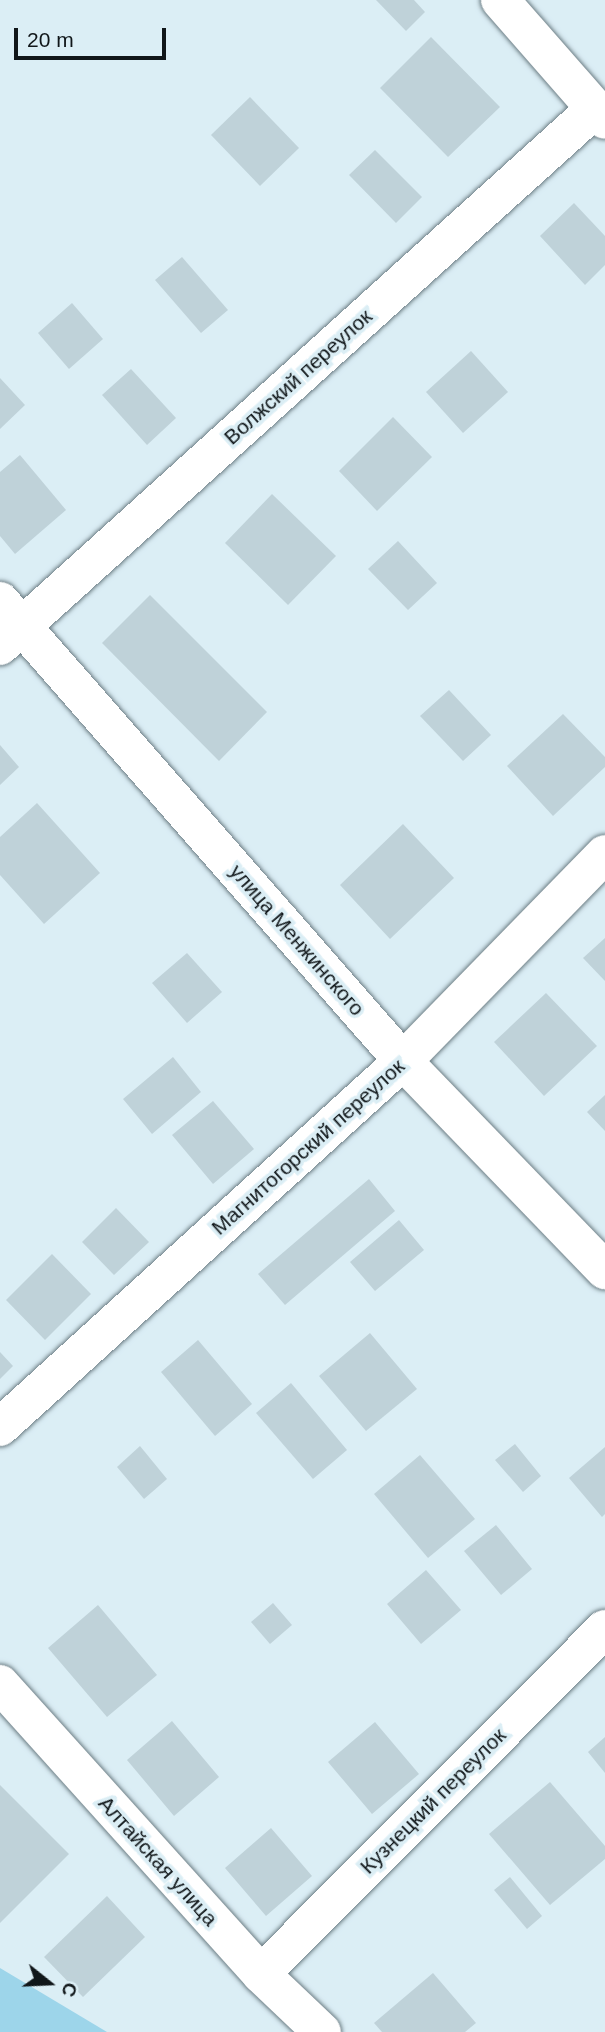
<!DOCTYPE html>
<meta charset="utf-8">
<style>
body{margin:0}
#map{position:relative;width:605px;height:2032px;overflow:hidden;background:#dbeef5;font-family:Arial,sans-serif}
div>[style]{position:absolute}
[style*='--x']{left:calc(var(--x)*1px);top:calc(var(--y)*1px);width:calc(var(--w)*1px);rotate:calc(var(--a)*1deg)}
.green>*{inset:0;background:#9dd5ea}
.building>*{inset:0;background:#bfd2d9}
.roads{filter:drop-shadow(0 0 2px #6d7e85) drop-shadow(0 0 2px #6d7e85)}
.minor>*{height:38px;margin:-19px;padding:0 19px;transform-origin:19px;border-radius:19px;background:#fff}
span{translate:-50% -50%;white-space:nowrap;text-align:center;line-height:1.15;-webkit-text-stroke:7px #dbeef5;paint-order:stroke}
.street-label{font-size:21px;color:#101619}
.north{position:absolute;left:14px;top:1948px;width:70px;height:70px;-webkit-text-stroke:5px #dbeef5;paint-order:stroke;rotate:108deg;font-size:19px;font-weight:700;line-height:28px;text-align:center;color:#101619}
.north::after{content:'';display:block;margin:auto;width:24px;height:32px;background:#101619;clip-path:polygon(50% 0,100% 100%,50% 72%,0 100%)}
.scale{position:absolute;left:14px;top:28px;width:152px;height:32px;box-sizing:border-box;border:4px solid #101619;border-top:0;padding-left:9px;font-size:21px;line-height:24px;white-space:nowrap;color:#101619;-webkit-text-stroke:5px #dbeef5;paint-order:stroke}
</style>
<div id="map">
<div class="green">
<i style="clip-path:polygon(0 1968px,107px 2032px,0 2032px)"></i>
</div>
<div class="building">
<i style="clip-path:polygon(376px 0,414px 0,425px 12px,406px 31px)"></i>
<i style="clip-path:polygon(431px 37px,500px 107px,448px 157px,380px 88px)"></i>
<i style="clip-path:polygon(250px 97px,299px 148px,260px 186px,211px 135px)"></i>
<i style="clip-path:polygon(375px 150px,422px 197px,396px 223px,349px 175px)"></i>
<i style="clip-path:polygon(574px 203px,605px 236px,605px 265px,585px 285px,540px 236px)"></i>
<i style="clip-path:polygon(182px 257px,228px 310px,201px 333px,155px 280px)"></i>
<i style="clip-path:polygon(72px 303px,103px 339px,69px 369px,38px 333px)"></i>
<i style="clip-path:polygon(471px 351px,508px 392px,463px 433px,426px 392px)"></i>
<i style="clip-path:polygon(131px 369px,176px 418px,147px 445px,102px 395px)"></i>
<i style="clip-path:polygon(0 378px,25px 405px,0 429px)"></i>
<i style="clip-path:polygon(393px 417px,432px 457px,377px 511px,339px 471px)"></i>
<i style="clip-path:polygon(20px 455px,66px 510px,15px 554px,0 536px,0 472px)"></i>
<i style="clip-path:polygon(272px 494px,336px 556px,288px 605px,225px 543px)"></i>
<i style="clip-path:polygon(398px 541px,437px 583px,408px 610px,368px 569px)"></i>
<i style="clip-path:polygon(150px 595px,267px 712px,219px 761px,102px 643px)"></i>
<i style="clip-path:polygon(449px 690px,491px 735px,463px 761px,420px 716px)"></i>
<i style="clip-path:polygon(563px 714px,605px 757px,605px 767px,553px 816px,507px 766px)"></i>
<i style="clip-path:polygon(0 745px,19px 767px,0 785px)"></i>
<i style="clip-path:polygon(37px 803px,100px 873px,44px 924px,0 875px,0 837px)"></i>
<i style="clip-path:polygon(403px 824px,454px 878px,390px 939px,340px 885px)"></i>
<i style="clip-path:polygon(605px 938px,605px 981px,583px 958px)"></i>
<i style="clip-path:polygon(187px 953px,222px 992px,187px 1023px,152px 983px)"></i>
<i style="clip-path:polygon(546px 993px,597px 1046px,544px 1096px,494px 1042px)"></i>
<i style="clip-path:polygon(173px 1057px,201px 1092px,152px 1134px,123px 1099px)"></i>
<i style="clip-path:polygon(605px 1095px,605px 1131px,587px 1112px)"></i>
<i style="clip-path:polygon(213px 1101px,254px 1149px,213px 1184px,172px 1135px)"></i>
<i style="clip-path:polygon(369px 1179px,395px 1211px,285px 1305px,258px 1274px)"></i>
<i style="clip-path:polygon(116px 1208px,149px 1242px,114px 1275px,82px 1242px)"></i>
<i style="clip-path:polygon(399px 1220px,424px 1250px,375px 1291px,350px 1262px)"></i>
<i style="clip-path:polygon(52px 1254px,91px 1294px,45px 1340px,6px 1300px)"></i>
<i style="clip-path:polygon(370px 1333px,417px 1389px,366px 1431px,319px 1376px)"></i>
<i style="clip-path:polygon(198px 1340px,252px 1404px,215px 1436px,161px 1372px)"></i>
<i style="clip-path:polygon(0 1352px,13px 1366px,0 1379px)"></i>
<i style="clip-path:polygon(291px 1383px,347px 1450px,313px 1479px,256px 1413px)"></i>
<i style="clip-path:polygon(515px 1444px,541px 1476px,523px 1492px,495px 1460px)"></i>
<i style="clip-path:polygon(140px 1446px,167px 1479px,144px 1499px,117px 1467px)"></i>
<i style="clip-path:polygon(605px 1447px,605px 1514px,602px 1517px,569px 1478px)"></i>
<i style="clip-path:polygon(420px 1455px,475px 1519px,428px 1558px,374px 1494px)"></i>
<i style="clip-path:polygon(496px 1525px,532px 1569px,501px 1595px,464px 1551px)"></i>
<i style="clip-path:polygon(426px 1570px,461px 1610px,421px 1644px,387px 1604px)"></i>
<i style="clip-path:polygon(273px 1603px,292px 1625px,270px 1644px,251px 1622px)"></i>
<i style="clip-path:polygon(98px 1605px,157px 1675px,107px 1717px,48px 1648px)"></i>
<i style="clip-path:polygon(172px 1721px,219px 1777px,174px 1816px,127px 1760px)"></i>
<i style="clip-path:polygon(375px 1722px,419px 1774px,372px 1814px,328px 1762px)"></i>
<i style="clip-path:polygon(605px 1737px,605px 1773px,588px 1752px)"></i>
<i style="clip-path:polygon(550px 1782px,605px 1846px,605px 1859px,550px 1905px,489px 1834px)"></i>
<i style="clip-path:polygon(0 1785px,69px 1854px,0 1923px)"></i>
<i style="clip-path:polygon(271px 1828px,312px 1876px,266px 1916px,225px 1868px)"></i>
<i style="clip-path:polygon(510px 1877px,542px 1916px,527px 1929px,494px 1890px)"></i>
<i style="clip-path:polygon(107px 1896px,145px 1937px,83px 1997px,44px 1957px)"></i>
<i style="clip-path:polygon(433px 1973px,476px 2023px,465px 2032px,382px 2032px,374px 2023px)"></i>
</div>
<div class="roads">
<div class="minor">
<i style="--x:500;--y:0;--w:159;--a:48.8"></i>
<i style="--x:0;--y:601;--w:612;--a:48.78"></i>
<i style="--x:403;--y:1061;--w:291;--a:46"></i>
<i style="--x:0;--y:646;--w:801;--a:-42.07"></i>
<i style="--x:0;--y:1427;--w:544;--a:-42.25"></i>
<i style="--x:403;--y:1061;--w:289;--a:-45.7"></i>
<i style="--x:0;--y:1684;--w:390;--a:48"></i>
<i style="--x:261;--y:1974;--w:84;--a:43.6"></i>
<i style="--x:261;--y:1974;--w:487;--a:-45.1"></i>
</div>
</div>
<div class="street-label">
<span style="left:298px;top:377px;rotate:-42deg">Волжский переулок</span>
<span style="left:297px;top:940px;rotate:49deg">улица Менжинского</span>
<span style="left:308px;top:1147px;rotate:-42deg">Магнитогорский переулок</span>
<span style="left:433px;top:1801px;rotate:-45deg">Кузнецкий переулок</span>
<span style="left:158px;top:1861px;rotate:48deg">Алтайская улица</span>
</div>
<div class="north">С</div>
<div class="scale">20 m</div>
</div>
